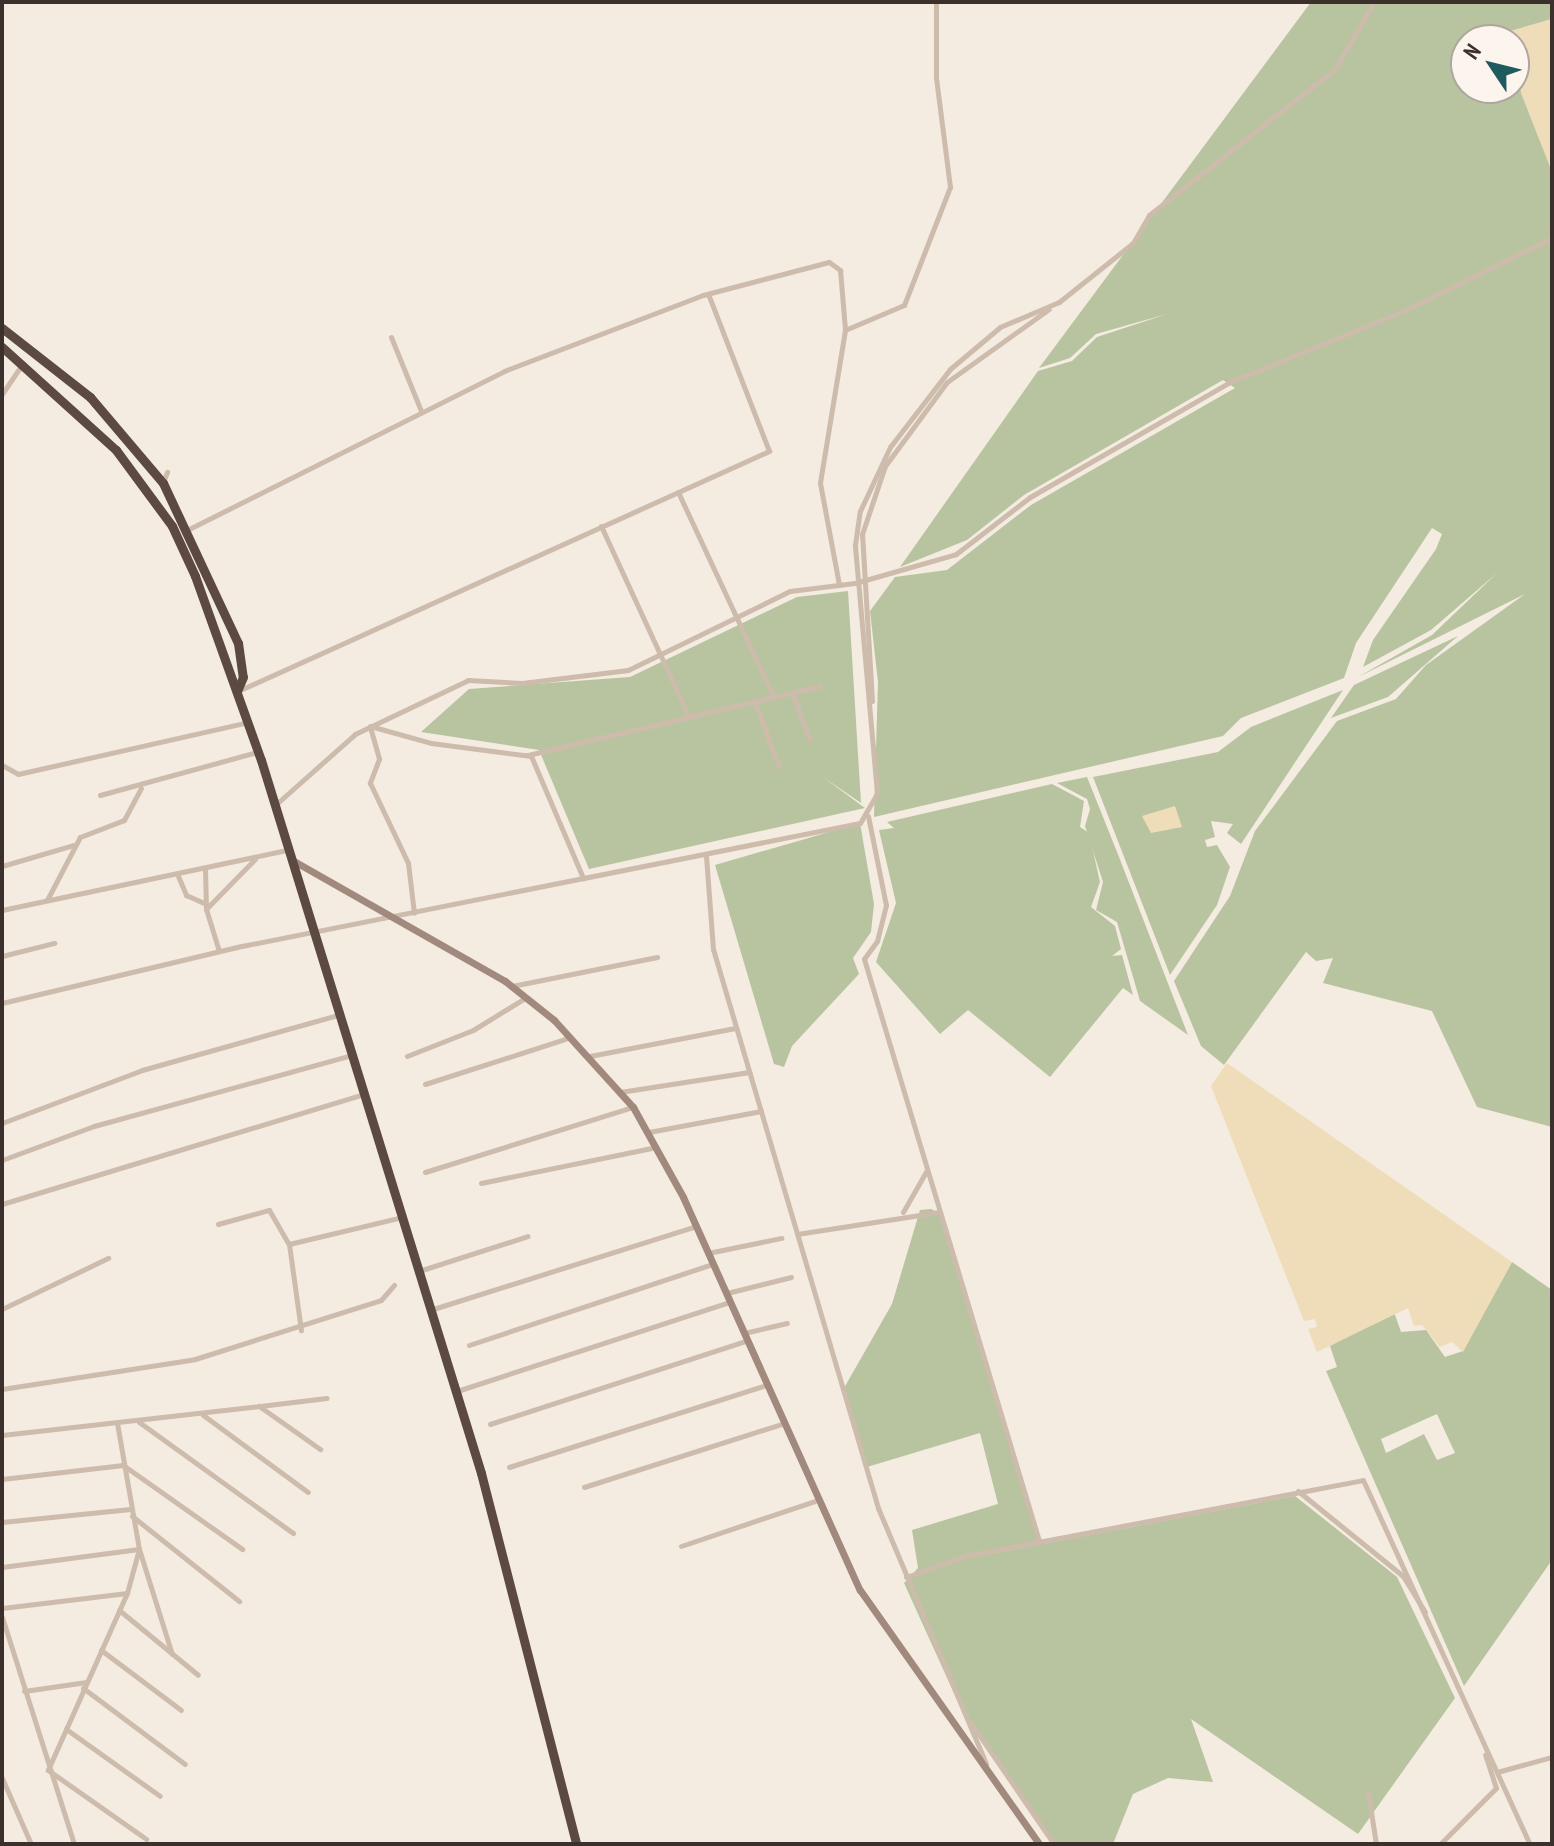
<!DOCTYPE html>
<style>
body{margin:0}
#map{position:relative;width:1554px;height:1846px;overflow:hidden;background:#f4ebe1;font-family:"PT Sans Narrow",sans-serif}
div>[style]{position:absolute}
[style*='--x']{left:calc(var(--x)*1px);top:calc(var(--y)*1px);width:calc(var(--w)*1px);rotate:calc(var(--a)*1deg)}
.green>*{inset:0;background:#b8c4a0}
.sand>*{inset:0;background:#efdcb8}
.street>*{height:5px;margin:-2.5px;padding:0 2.5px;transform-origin:2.5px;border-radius:2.5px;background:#cdbbac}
.secondary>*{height:7px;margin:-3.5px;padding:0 3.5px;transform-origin:3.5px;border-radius:3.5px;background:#a18a7d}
.highway>*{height:9px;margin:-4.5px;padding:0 4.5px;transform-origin:4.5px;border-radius:4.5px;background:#5c4a42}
span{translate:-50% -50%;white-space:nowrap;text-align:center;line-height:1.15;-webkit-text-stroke:6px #fbf5ee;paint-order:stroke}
.frame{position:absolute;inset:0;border:4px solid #3b302b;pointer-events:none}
.north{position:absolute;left:1450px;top:24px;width:80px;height:80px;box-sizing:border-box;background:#fbf5ee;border:2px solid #aea6a0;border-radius:50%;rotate:305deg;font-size:22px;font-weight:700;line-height:32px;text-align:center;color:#3b302b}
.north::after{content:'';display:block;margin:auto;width:28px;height:36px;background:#1f5a5e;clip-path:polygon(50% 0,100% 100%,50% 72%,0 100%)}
</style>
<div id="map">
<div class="green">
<i style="clip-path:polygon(1311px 2px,1552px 2px,1552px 19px,1508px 32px,1507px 40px,1466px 40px,1466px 88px,1514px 88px,1517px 54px,1552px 161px,1552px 1127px,1477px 1107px,1432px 1011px,1323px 983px,1333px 958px,1316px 961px,1306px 952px,1224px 1065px,1201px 1046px,1174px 981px,1230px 896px,1255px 831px,1337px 721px,1396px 699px,1426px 665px,1525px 594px,1358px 677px,1432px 635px,1497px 573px,1431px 630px,1363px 667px,1373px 640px,1436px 549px,1442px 534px,1432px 528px,1356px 643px,1344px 678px,1241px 718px,1223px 736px,874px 817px,878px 682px,870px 611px,895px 577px,947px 570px,1031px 505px,1235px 388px,1223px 380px,1024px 495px,967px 540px,900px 567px,1038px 371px,1072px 361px,1097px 337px,1167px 314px,1096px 334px,1070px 358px,1039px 368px)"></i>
<i style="clip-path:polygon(848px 591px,861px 803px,823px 777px,865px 808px,589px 869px,539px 750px,421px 732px,469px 689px,630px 677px,797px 597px)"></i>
<i style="clip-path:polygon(1458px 636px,1388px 697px,1331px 718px,1354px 685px)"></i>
<i style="clip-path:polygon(1343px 690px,1241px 844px,1227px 833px,1233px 824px,1211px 821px,1215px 837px,1205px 840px,1207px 847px,1217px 845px,1230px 867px,1217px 905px,1170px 975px,1093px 777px,1218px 752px,1251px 727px)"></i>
<i style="clip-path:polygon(1087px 777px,1119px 857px,1188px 1035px,1140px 1001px,1117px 922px,1096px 910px,1103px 882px,1085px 826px,1090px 809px,1087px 799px,1057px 783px)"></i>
<i style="clip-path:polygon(1052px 784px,1084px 801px,1080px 827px,1089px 833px,1100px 882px,1091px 907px,1115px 926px,1121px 949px,1112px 956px,1122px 955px,1133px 995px,1123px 988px,1050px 1077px,968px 1010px,940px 1034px,876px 962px,896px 903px,879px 830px,894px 828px,887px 822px)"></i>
<i style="clip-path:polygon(860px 823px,874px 904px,871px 932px,853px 958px,859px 974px,792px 1046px,784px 1067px,774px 1064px,715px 865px)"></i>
<i style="clip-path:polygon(931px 1209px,939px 1213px,1039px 1541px,974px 1557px,1295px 1496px,1397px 1577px,1455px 1698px,1358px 1834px,1191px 1719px,1213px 1782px,1168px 1778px,1133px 1794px,1113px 1844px,1054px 1844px,963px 1713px,904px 1583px,918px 1568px,912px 1530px,998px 1504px,980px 1433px,867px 1467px,844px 1388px,892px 1304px,920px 1210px)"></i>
<i style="clip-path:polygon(evenodd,1512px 1262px,1552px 1290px,1552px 1560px,1464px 1686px,1326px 1371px,1337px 1367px,1330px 1346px,1394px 1312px,1401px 1332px,1426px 1330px,1445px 1357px,1463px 1351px,1512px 1262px,1437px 1414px,1455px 1453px,1437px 1460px,1424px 1434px,1386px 1453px,1381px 1439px,1437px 1414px)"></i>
</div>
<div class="sand">
<i style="clip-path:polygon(1552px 19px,1552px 172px,1521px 93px,1514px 40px,1507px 40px,1507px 32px)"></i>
<i style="clip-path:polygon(1175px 806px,1182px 827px,1151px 833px,1142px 816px)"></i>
<i style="clip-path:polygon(1227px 1063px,1512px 1262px,1463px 1352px,1452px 1342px,1440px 1347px,1422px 1325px,1414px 1326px,1408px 1308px,1317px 1352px,1308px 1329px,1317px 1327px,1315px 1319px,1304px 1321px,1211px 1086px)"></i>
</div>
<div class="street">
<i style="--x:845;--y:330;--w:64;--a:-23"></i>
<i style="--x:904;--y:305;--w:127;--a:-68.7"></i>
<i style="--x:950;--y:187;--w:110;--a:-97.3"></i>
<i style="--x:936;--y:78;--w:76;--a:-90"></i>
<i style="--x:391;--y:337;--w:80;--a:67.9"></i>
<i style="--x:2;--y:394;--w:37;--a:-56"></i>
<i style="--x:163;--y:482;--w:11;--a:-68"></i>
<i style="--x:678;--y:492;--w:227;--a:65"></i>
<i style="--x:601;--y:526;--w:210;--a:65.3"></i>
<i style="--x:189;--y:529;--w:352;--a:-26.6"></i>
<i style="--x:504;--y:371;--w:213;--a:-20.9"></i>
<i style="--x:703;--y:295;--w:130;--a:-14.7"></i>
<i style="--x:829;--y:262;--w:14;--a:36"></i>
<i style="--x:840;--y:270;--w:60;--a:85.2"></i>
<i style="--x:845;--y:330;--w:155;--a:99.3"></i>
<i style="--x:820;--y:483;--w:104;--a:79.4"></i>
<i style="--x:238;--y:691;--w:583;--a:-24.32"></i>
<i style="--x:769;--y:451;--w:168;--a:-111.2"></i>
<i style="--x:792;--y:693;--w:50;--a:69"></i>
<i style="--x:872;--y:701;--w:167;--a:-93.4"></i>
<i style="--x:862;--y:534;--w:72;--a:-71.3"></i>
<i style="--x:885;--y:466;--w:104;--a:-53.6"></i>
<i style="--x:947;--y:382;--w:125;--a:-35.6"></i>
<i style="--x:755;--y:703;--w:68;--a:69.4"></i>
<i style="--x:370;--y:726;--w:63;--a:15.6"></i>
<i style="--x:431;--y:743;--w:101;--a:7.4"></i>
<i style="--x:531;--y:756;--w:133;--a:66.9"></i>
<i style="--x:370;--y:727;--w:33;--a:74"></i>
<i style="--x:379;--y:759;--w:26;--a:111"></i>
<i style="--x:370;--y:783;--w:89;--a:64.6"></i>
<i style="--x:408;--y:863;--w:50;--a:83.2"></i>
<i style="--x:528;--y:755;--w:300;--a:-13.3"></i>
<i style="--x:2;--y:765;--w:18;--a:29"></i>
<i style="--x:18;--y:774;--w:236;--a:-12.7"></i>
<i style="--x:100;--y:795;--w:163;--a:-15.3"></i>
<i style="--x:274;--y:806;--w:108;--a:-41.6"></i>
<i style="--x:355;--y:734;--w:125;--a:-25.5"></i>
<i style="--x:468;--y:680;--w:54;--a:3.2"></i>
<i style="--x:522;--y:683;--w:107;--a:-7"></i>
<i style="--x:628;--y:670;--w:180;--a:-26"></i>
<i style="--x:790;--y:591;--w:65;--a:-7"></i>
<i style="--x:855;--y:583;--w:105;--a:-16"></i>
<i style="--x:956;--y:554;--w:93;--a:-37.6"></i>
<i style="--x:1030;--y:497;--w:228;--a:-29.9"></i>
<i style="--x:1228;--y:383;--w:189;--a:-22.4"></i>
<i style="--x:1403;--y:311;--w:166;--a:-26.1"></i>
<i style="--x:868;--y:816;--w:91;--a:78.6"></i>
<i style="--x:886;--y:905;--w:37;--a:104"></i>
<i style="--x:877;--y:941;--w:22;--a:126"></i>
<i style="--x:864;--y:959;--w:608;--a:73.26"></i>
<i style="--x:706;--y:856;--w:93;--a:85.7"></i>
<i style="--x:713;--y:949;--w:583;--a:73.55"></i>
<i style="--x:878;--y:1508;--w:278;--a:67.1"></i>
<i style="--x:2;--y:866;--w:75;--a:-16.3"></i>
<i style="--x:205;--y:868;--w:41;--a:88.6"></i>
<i style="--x:178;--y:876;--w:21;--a:67"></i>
<i style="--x:186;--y:895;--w:20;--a:24"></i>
<i style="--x:47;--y:900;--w:71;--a:-62.4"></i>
<i style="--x:80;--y:837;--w:47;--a:-21.1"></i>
<i style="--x:124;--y:820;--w:36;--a:-62"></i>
<i style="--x:2;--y:910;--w:291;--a:-11.9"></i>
<i style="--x:219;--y:951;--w:44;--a:-107.2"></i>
<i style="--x:206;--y:909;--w:70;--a:-45.6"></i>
<i style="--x:2;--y:956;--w:54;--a:-14"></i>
<i style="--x:512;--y:986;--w:148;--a:-11.3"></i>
<i style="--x:2;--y:1003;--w:247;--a:-13.4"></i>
<i style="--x:242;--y:946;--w:630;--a:-11.26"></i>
<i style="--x:860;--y:823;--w:34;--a:-60"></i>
<i style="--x:877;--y:793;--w:249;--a:-95.1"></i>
<i style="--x:855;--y:545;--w:34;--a:-82"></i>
<i style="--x:860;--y:511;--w:71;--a:-64.9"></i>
<i style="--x:890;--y:447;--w:98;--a:-52.4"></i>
<i style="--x:950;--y:369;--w:65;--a:-40"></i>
<i style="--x:1000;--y:327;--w:64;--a:-23"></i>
<i style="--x:1059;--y:302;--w:95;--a:-38.6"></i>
<i style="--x:1133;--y:243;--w:32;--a:-60"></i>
<i style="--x:1149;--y:215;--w:236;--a:-38.1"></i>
<i style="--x:1335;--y:69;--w:78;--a:-59.8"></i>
<i style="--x:407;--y:1056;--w:71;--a:-21.5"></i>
<i style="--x:473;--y:1030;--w:61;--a:-31.6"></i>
<i style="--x:590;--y:1056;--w:149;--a:-10.9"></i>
<i style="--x:425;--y:1084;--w:153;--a:-17.8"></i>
<i style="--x:620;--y:1092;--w:131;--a:-8.8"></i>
<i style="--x:2;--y:1123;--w:150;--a:-20.7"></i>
<i style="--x:142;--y:1070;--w:204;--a:-15.7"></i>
<i style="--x:649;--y:1132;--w:114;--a:-10.6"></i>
<i style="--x:2;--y:1160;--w:98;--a:-20.3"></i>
<i style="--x:94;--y:1126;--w:267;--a:-15.4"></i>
<i style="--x:425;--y:1172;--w:218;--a:-17.4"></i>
<i style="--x:481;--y:1183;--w:179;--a:-11.6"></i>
<i style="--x:2;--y:1204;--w:377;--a:-16.9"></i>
<i style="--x:903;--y:1212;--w:48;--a:-60.3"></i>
<i style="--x:218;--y:1224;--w:53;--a:-15.4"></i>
<i style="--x:269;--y:1210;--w:39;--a:60"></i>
<i style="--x:289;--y:1244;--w:116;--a:-13.4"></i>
<i style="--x:797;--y:1234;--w:144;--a:-8.8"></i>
<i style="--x:289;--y:1244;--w:87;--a:82.1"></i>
<i style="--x:708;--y:1253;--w:75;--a:-11.6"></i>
<i style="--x:419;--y:1271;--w:114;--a:-17.8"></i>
<i style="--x:727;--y:1293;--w:66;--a:-14"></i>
<i style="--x:2;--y:1309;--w:118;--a:-25.7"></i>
<i style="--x:430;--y:1310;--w:279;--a:-17.5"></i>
<i style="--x:744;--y:1333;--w:44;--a:-13.1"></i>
<i style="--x:469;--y:1345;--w:257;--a:-18.4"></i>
<i style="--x:2;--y:1389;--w:195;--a:-8.8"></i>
<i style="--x:195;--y:1359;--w:195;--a:-17.6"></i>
<i style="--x:381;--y:1300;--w:20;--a:-49"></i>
<i style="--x:457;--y:1391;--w:287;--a:-18.1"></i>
<i style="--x:260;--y:1406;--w:67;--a:-6.8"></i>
<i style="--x:203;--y:1415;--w:130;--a:36.3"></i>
<i style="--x:139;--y:1422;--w:190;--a:35.8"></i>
<i style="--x:117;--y:1423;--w:128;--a:80.1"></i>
<i style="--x:139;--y:1549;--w:46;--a:105.3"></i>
<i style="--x:127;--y:1593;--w:194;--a:114.1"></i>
<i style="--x:48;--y:1770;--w:120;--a:35.1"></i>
<i style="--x:490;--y:1424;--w:269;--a:-18"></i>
<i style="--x:2;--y:1435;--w:259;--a:-6.4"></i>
<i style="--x:259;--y:1406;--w:75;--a:35.2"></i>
<i style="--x:509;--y:1467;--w:270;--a:-17.7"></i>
<i style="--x:2;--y:1479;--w:122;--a:-6.6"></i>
<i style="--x:123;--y:1465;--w:146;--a:35.2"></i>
<i style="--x:584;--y:1487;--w:207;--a:-17.7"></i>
<i style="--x:1298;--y:1491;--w:135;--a:39"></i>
<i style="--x:1403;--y:1576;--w:42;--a:58.6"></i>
<i style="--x:132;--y:1516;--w:137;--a:38.5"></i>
<i style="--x:2;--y:1522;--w:129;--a:-5.8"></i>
<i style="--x:681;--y:1546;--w:141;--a:-18.6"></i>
<i style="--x:2;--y:1567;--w:138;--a:-7.5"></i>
<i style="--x:139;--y:1549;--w:110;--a:72.6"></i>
<i style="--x:906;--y:1577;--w:63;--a:-19.6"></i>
<i style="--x:965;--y:1556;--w:405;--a:-10.8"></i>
<i style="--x:1363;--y:1480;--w:400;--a:65.4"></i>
<i style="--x:2;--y:1608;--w:126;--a:-6.8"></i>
<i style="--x:119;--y:1610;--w:102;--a:39.4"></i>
<i style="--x:2;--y:1617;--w:235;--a:72.4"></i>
<i style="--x:101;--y:1650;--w:100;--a:36.9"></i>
<i style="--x:83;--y:1688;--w:127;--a:36.7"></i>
<i style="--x:24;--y:1691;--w:63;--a:-8.3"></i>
<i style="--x:971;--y:1723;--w:147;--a:55.6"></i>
<i style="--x:66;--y:1729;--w:115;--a:35.5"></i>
<i style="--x:1497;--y:1772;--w:57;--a:-15.3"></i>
<i style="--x:2;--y:1778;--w:72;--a:66.3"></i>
<i style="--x:1368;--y:1792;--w:53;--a:81.3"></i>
<i style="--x:1440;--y:1844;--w:79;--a:-45"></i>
<i style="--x:1496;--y:1788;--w:35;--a:-108"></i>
</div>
<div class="secondary">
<i style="--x:292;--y:860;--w:245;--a:29.6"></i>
<i style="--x:505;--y:981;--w:63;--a:38.5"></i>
<i style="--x:554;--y:1020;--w:118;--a:47.8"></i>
<i style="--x:633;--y:1107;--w:103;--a:60.9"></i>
<i style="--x:683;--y:1197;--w:431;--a:65.8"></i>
<i style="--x:860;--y:1590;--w:311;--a:54.8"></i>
</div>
<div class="highway">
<i style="--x:2;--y:328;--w:112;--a:38.1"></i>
<i style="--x:90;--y:397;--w:113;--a:49.7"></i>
<i style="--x:163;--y:483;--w:177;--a:64.9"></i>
<i style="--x:238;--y:643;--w:34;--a:82"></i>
<i style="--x:243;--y:677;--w:15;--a:113"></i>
<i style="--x:2;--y:347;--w:154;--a:42.1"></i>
<i style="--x:116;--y:450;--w:94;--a:53.6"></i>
<i style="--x:172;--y:526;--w:55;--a:65.3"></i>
<i style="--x:195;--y:576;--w:195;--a:70.3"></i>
<i style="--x:261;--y:760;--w:746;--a:72.85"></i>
<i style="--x:481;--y:1473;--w:383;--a:75.6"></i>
</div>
<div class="frame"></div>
<div class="north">N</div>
</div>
